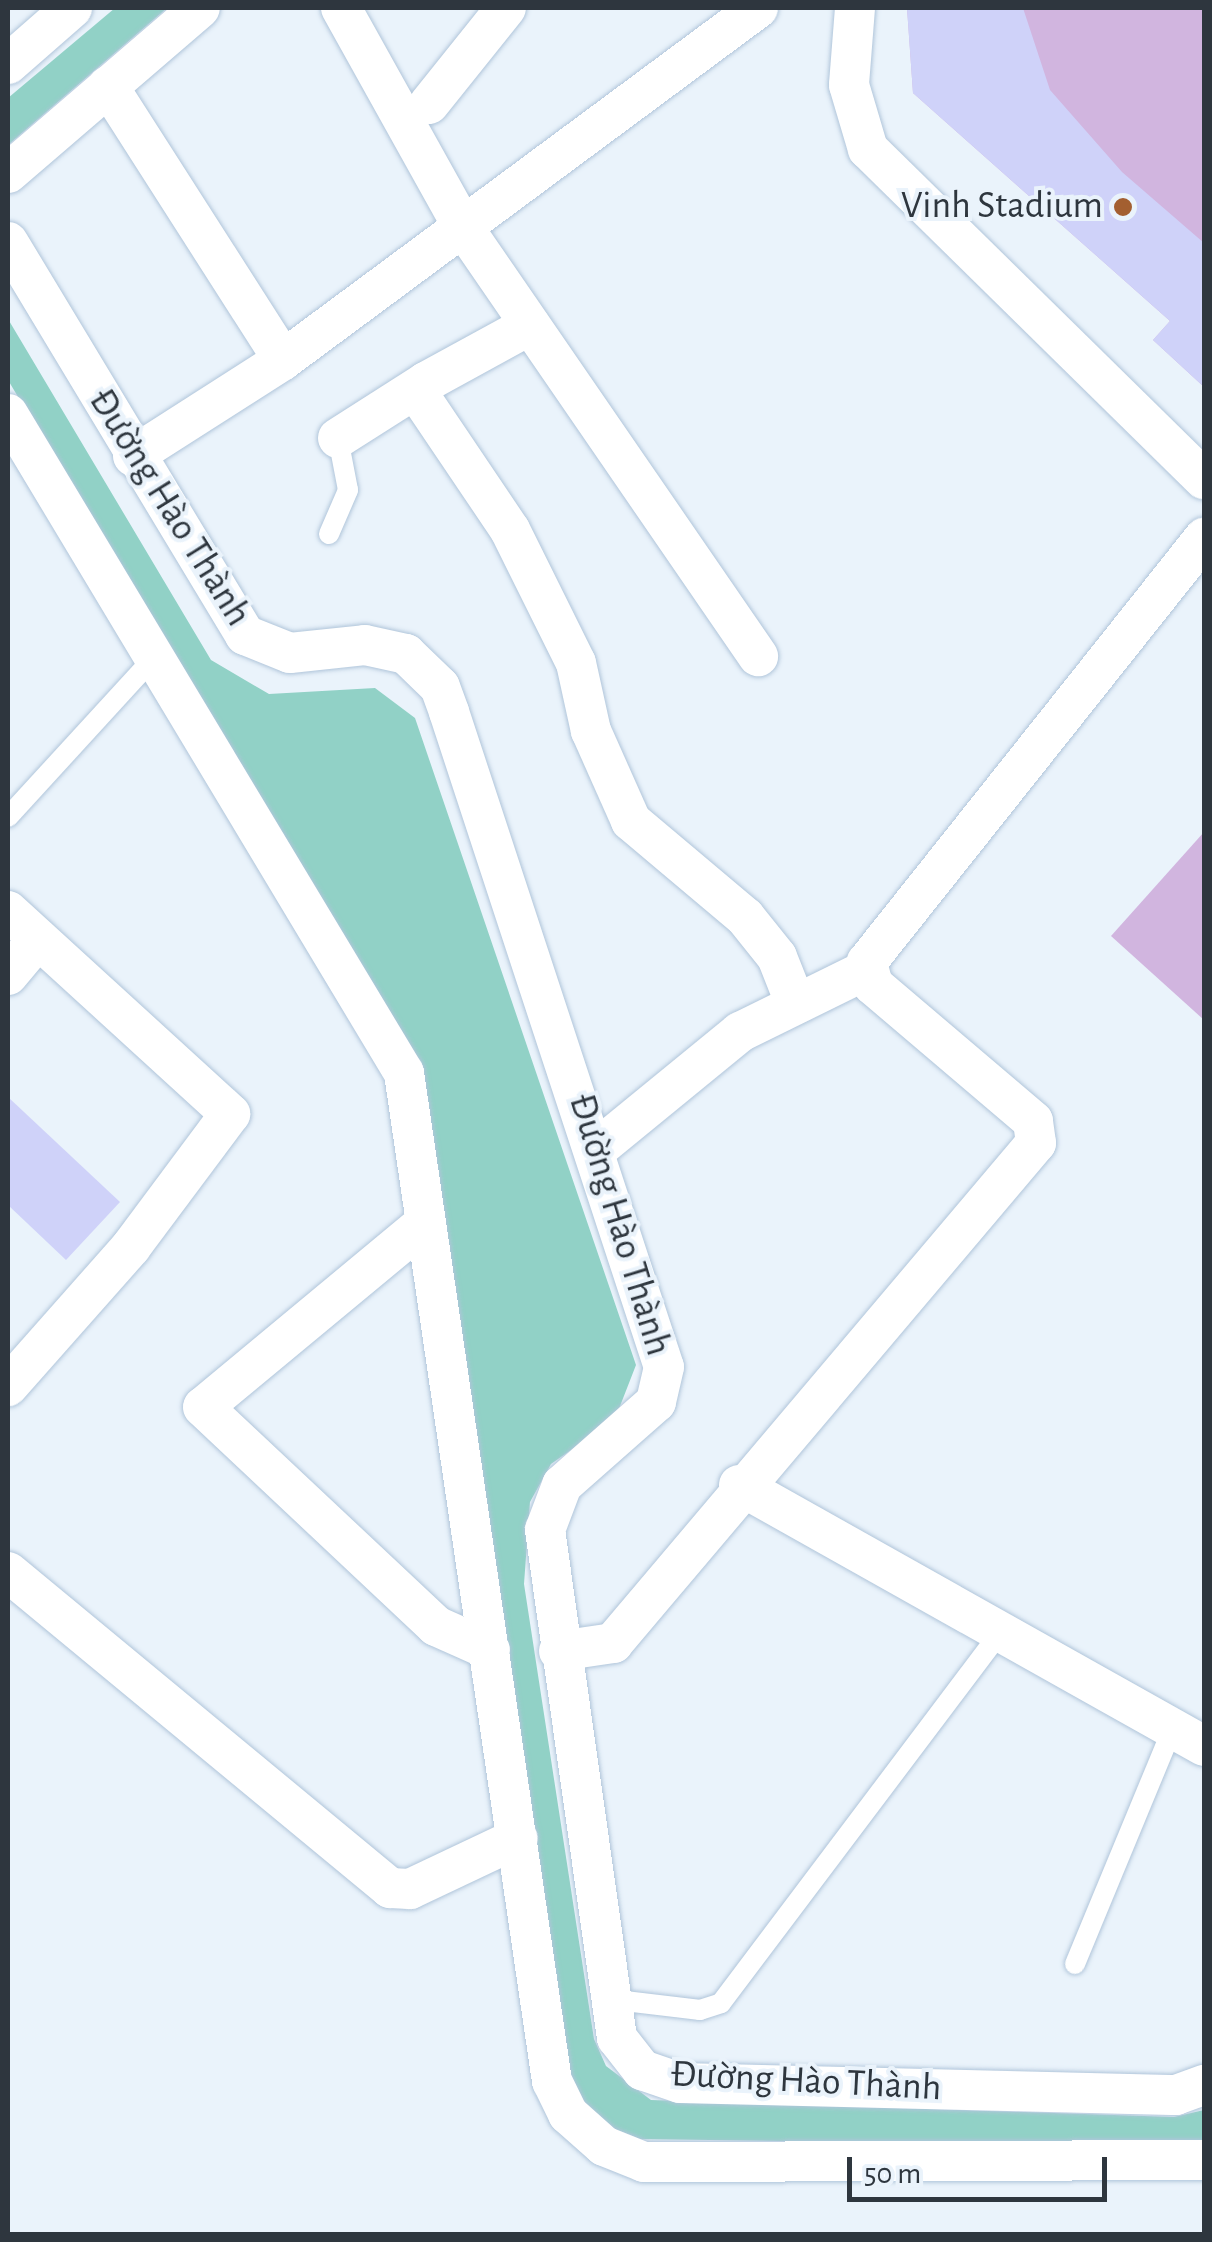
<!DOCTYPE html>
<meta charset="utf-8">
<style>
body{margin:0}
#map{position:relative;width:1212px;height:2242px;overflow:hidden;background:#eaf3fb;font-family:"Alegreya Sans",sans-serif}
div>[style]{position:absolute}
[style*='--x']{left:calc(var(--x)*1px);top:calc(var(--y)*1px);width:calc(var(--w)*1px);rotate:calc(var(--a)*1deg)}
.green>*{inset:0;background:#d1b5df}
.water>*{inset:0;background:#91d1c6}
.building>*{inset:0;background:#cfd2f9}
.roads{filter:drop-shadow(0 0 2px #b0c5da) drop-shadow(0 0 2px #b0c5da)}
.service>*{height:20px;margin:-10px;padding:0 10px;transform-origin:10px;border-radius:10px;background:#fff}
.minor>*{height:40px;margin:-20px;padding:0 20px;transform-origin:20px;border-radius:20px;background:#fff}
.dots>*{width:28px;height:28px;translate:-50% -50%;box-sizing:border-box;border:5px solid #eaf3fb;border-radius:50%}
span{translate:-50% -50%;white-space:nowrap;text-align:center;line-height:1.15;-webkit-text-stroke:8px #eaf3fb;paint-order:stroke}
.poi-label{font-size:38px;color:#2e363e}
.right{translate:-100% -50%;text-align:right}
.street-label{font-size:38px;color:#2e363e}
.frame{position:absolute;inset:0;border:10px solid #2e363e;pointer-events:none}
.scale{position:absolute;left:847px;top:2157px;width:260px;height:45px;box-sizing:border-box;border:5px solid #2e363e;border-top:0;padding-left:12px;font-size:30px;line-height:35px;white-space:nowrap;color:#2e363e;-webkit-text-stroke:8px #eaf3fb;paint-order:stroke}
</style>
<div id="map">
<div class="green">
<i style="clip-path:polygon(907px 8px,1204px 8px,1204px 387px,1153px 340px,1170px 321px,913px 93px)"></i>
<i style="clip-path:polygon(1204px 832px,1204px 1020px,1111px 936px)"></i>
</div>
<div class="water">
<i style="clip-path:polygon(115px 8px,167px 8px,8px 145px,8px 98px)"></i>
<i style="clip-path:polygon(8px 319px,211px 660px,269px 694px,375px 688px,415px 718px,636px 1365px,615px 1419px,551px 1464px,530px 1502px,524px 1584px,594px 2039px,606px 2066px,651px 2100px,1174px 2117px,1204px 2110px,1204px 2147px,636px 2139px,606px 2129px,561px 2076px,420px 1072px,8px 380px)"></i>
</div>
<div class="building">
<i style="clip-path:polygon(907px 8px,1023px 8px,1050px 90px,1122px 172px,1204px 243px,1204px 387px,1153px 340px,1170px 321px,913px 93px)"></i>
<i style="clip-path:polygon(8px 1097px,120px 1202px,66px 1260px,8px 1205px)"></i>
</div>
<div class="roads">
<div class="service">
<i style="--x:329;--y:534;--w:48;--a:-66.6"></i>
<i style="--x:348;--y:490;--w:53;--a:-100.9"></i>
<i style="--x:8;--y:817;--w:214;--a:-47.5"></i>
<i style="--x:1075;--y:1964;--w:259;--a:-67.5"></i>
<i style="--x:608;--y:1999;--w:93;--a:6.8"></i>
<i style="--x:700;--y:2010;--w:22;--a:-18"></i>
<i style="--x:721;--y:2003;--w:468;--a:-53"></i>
</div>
<div class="minor">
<i style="--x:341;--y:8;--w:251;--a:60.9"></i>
<i style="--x:463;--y:227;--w:521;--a:55.49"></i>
<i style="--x:855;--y:8;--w:77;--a:94.5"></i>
<i style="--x:849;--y:85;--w:67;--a:73.5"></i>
<i style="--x:868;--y:149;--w:471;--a:44.5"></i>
<i style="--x:8;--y:64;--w:85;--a:-41.2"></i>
<i style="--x:108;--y:86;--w:325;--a:57.4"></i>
<i style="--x:429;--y:104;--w:123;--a:-51.3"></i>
<i style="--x:8;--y:173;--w:253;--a:-40.7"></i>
<i style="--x:8;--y:242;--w:459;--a:58.9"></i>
<i style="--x:245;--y:635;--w:48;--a:21.8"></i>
<i style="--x:290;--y:653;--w:75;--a:-6.1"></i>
<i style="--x:365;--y:645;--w:42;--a:12.4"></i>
<i style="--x:406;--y:654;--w:47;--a:44.1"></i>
<i style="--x:440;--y:687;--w:27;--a:70"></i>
<i style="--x:449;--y:712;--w:689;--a:71.83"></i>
<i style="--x:664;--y:1367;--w:36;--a:103"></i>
<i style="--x:656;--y:1402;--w:125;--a:138.6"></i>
<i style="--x:562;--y:1485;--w:48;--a:110.7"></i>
<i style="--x:545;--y:1530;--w:513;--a:81.93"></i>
<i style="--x:617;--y:2038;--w:41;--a:52"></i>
<i style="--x:642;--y:2070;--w:40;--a:18.9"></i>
<i style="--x:680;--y:2083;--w:496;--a:1.4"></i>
<i style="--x:1176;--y:2095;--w:30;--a:-20"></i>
<i style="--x:530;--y:325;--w:119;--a:151.3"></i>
<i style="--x:426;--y:382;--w:17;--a:107"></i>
<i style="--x:421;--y:398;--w:159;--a:56"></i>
<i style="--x:510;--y:530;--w:148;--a:63.6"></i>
<i style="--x:576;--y:663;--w:70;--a:77.6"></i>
<i style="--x:591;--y:731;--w:98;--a:66"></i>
<i style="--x:631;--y:821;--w:149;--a:40.1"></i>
<i style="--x:745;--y:917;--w:51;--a:51.3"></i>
<i style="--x:777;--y:957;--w:46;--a:68.4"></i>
<i style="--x:8;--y:414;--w:769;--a:59"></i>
<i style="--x:404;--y:1073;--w:1019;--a:81.65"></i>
<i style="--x:552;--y:2081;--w:37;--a:64"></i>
<i style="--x:568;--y:2114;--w:48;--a:41.6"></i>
<i style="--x:604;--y:2146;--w:43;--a:21.8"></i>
<i style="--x:644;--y:2162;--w:560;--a:-0.2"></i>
<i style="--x:338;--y:438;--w:104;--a:-32.5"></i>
<i style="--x:133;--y:456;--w:178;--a:-32.6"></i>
<i style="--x:283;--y:360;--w:591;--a:-36.54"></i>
<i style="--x:8;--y:911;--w:301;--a:42.4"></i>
<i style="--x:230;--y:1114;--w:166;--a:126.7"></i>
<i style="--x:131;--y:1247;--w:186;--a:131.5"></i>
<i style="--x:8;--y:975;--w:47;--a:-50.2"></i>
<i style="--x:597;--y:1149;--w:185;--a:-39.3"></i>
<i style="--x:740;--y:1032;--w:140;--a:-26.2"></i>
<i style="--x:425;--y:1223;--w:288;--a:140.3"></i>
<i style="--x:203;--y:1407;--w:320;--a:43.2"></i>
<i style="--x:436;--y:1626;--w:59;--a:24"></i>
<i style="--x:739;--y:1485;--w:533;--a:29.31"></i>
<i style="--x:8;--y:1572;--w:496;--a:39.6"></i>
<i style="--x:390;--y:1888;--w:20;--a:3"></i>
<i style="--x:410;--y:1889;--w:119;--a:-25.3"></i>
<i style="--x:559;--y:1651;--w:55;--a:-8.4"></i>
<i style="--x:613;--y:1643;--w:655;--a:-49.77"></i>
<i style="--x:1036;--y:1143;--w:22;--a:-98"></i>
<i style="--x:1033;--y:1121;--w:210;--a:-139.6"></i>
<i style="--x:873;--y:985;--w:24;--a:-105"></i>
<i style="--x:867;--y:962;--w:542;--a:-51.52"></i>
</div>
</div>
<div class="dots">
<i style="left:1123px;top:207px;background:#a35f30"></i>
</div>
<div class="poi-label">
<span class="right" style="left:1103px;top:207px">Vinh Stadium</span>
</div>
<div class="street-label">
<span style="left:169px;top:508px;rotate:58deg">Đường Hào Thành</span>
<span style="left:619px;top:1225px;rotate:73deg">Đường Hào Thành</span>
<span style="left:806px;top:2082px;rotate:3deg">Đường Hào Thành</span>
</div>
<div class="frame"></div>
<div class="scale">50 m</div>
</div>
